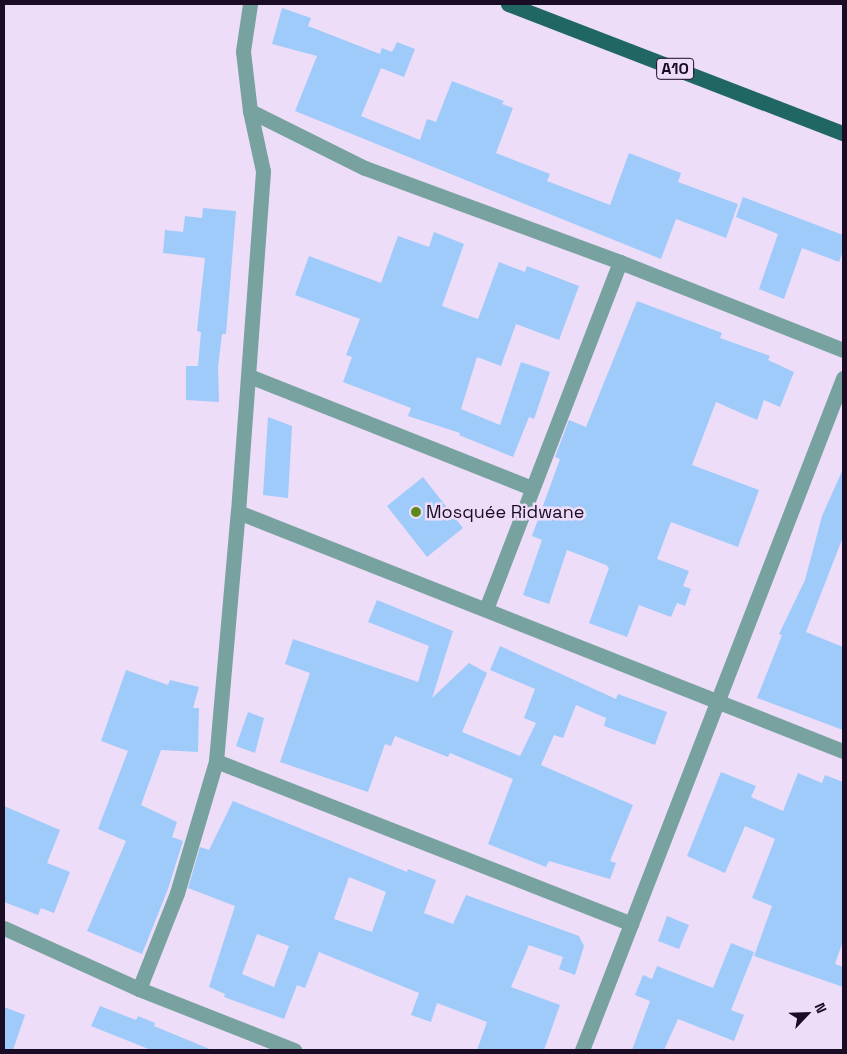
<!DOCTYPE html>
<meta charset="utf-8">
<style>
body{margin:0}
#map{position:relative;width:847px;height:1054px;overflow:hidden;background:#edddf9;font-family:"Space Grotesk",sans-serif}
div>[style]{position:absolute}
[style*='--x']{left:calc(var(--x)*1px);top:calc(var(--y)*1px);width:calc(var(--w)*1px);rotate:calc(var(--a)*1deg)}
.building>*{inset:0;background:#9fcbfa}
.minor>*{height:15px;margin:-7.5px;padding:0 7.5px;transform-origin:7.5px;border-radius:7.5px;background:#78a29f}
.major>*{height:15px;margin:-7.5px;padding:0 7.5px;transform-origin:7.5px;border-radius:7.5px;background:#206764}
.dots>*{width:14px;height:14px;translate:-50% -50%;box-sizing:border-box;border:2px solid #edddf9;border-radius:50%}
span{translate:-50% -50%;white-space:nowrap;text-align:center;line-height:1.15;-webkit-text-stroke:5px #edddf9;paint-order:stroke}
.shield-label span{padding:1px 4px;background:#edddf9;border:1px solid;border-radius:4px;-webkit-text-stroke-width:0}
.shield-label{font-size:16px;color:#1b0c25;font-weight:700}
.poi-label{font-size:18px;color:#1b0c25}
.left{translate:0 -50%;text-align:left}
.frame{position:absolute;inset:0;border:5px solid #1b0c25;pointer-events:none}
.north{position:absolute;left:782px;top:989px;width:50px;height:50px;-webkit-text-stroke:4px #edddf9;paint-order:stroke;rotate:66deg;font-size:14px;font-weight:700;line-height:20px;text-align:center;color:#1b0c25}
.north::after{content:'';display:block;margin:auto;width:18px;height:22px;background:#1b0c25;clip-path:polygon(50% 0,100% 100%,50% 72%,0 100%)}
</style>
<div id="map">
<div class="building">
<i style="clip-path:polygon(282px 8px,311px 18px,308px 26px,380px 54px,382px 48px,392px 52px,397px 42px,415px 49px,404px 77px,381px 68px,361px 116px,420px 140px,427px 119px,436px 122px,452px 81px,504px 101px,502px 104px,513px 108px,496px 153px,550px 174px,547px 181px,610px 205px,629px 153px,681px 173px,678px 182px,738px 204px,726px 238px,676px 219px,661px 259px,295px 111px,317px 56px,272px 44px)"></i>
<i style="clip-path:polygon(743px 197px,843px 235px,843px 251px,839px 262px,802px 248px,784px 299px,759px 289px,778px 234px,736px 217px)"></i>
<i style="clip-path:polygon(203px 208px,236px 211px,226px 334px,222px 334px,218px 367px,219px 402px,186px 400px,186px 366px,198px 366px,201px 332px,197px 331px,205px 258px,163px 253px,165px 230px,183px 232px,185px 216px,202px 218px)"></i>
<i style="clip-path:polygon(434px 232px,464px 244px,442px 306px,478px 319px,499px 262px,525px 272px,527px 266px,579px 286px,559px 340px,516px 324px,501px 366px,477px 357px,461px 409px,500px 425px,521px 362px,550px 372px,534px 419px,529px 417px,513px 457px,459px 435px,460px 433px,408px 416px,411px 408px,343px 382px,352px 357px,346px 355px,360px 319px,295px 295px,309px 256px,381px 283px,398px 236px,429px 247px)"></i>
<i style="clip-path:polygon(637px 301px,722px 333px,720px 338px,770px 356px,768px 360px,794px 372px,780px 407px,764px 400px,757px 420px,716px 402px,692px 465px,759px 490px,738px 547px,671px 522px,657px 559px,689px 571px,683px 586px,691px 589px,688px 597px,685px 606px,677px 603px,671px 617px,639px 605px,627px 637px,589px 623px,609px 568px,606px 565px,567px 550px,549px 604px,523px 595px,542px 540px,532px 536px,560px 459px,555px 457px,569px 420px,586px 427px)"></i>
<i style="clip-path:polygon(268px 417px,292px 426px,288px 498px,263px 495px)"></i>
<i style="clip-path:polygon(843px 469px,843px 537px,806px 632px,843px 647px,843px 730px,757px 698px,782px 635px,779px 634px,805px 580px,822px 516px)"></i>
<i style="clip-path:polygon(423px 477px,463px 528px,427px 557px,387px 506px)"></i>
<i style="clip-path:polygon(377px 600px,453px 631px,432px 698px,469px 663px,487px 673px,462px 732px,520px 756px,536px 723px,524px 718px,535px 689px,490px 670px,500px 646px,616px 699px,618px 694px,667px 712px,655px 745px,604px 726px,606px 718px,576px 705px,563px 738px,554px 735px,541px 765px,633px 805px,610px 861px,616px 863px,610px 879px,549px 861px,546px 867px,488px 844px,513px 779px,450px 753px,448px 757px,395px 736px,391px 746px,385px 744px,368px 792px,280px 762px,310px 673px,285px 664px,293px 639px,418px 682px,429px 646px,368px 622px)"></i>
<i style="clip-path:polygon(126px 670px,168px 685px,170px 680px,199px 687px,193px 708px,199px 708px,198px 752px,161px 750px,141px 805px,177px 822px,172px 837px,183px 841px,168px 889px,142px 954px,87px 931px,126px 841px,98px 829px,128px 751px,101px 741px)"></i>
<i style="clip-path:polygon(248px 712px,264px 718px,255px 753px,236px 746px)"></i>
<i style="clip-path:polygon(721px 772px,756px 786px,751px 797px,783px 811px,798px 773px,822px 783px,825px 775px,843px 782px,843px 941px,835px 964px,843px 967px,843px 987px,754px 956px,772px 906px,752px 898px,775px 839px,745px 826px,725px 873px,687px 856px)"></i>
<i style="clip-path:polygon(evenodd,233px 801px,407px 872px,408px 869px,436px 880px,424px 913px,453px 924px,466px 895px,579px 936px,584px 946px,575px 975px,559px 969px,563px 957px,529px 945px,511px 987px,560px 1005px,544px 1050px,477px 1050px,487px 1022px,437px 1003px,431px 1022px,411px 1015px,419px 993px,319px 952px,305px 988px,297px 985px,284px 1019px,224px 997px,225px 994px,209px 987px,235px 906px,188px 888px,200px 847px,209px 850px,233px 801px,349px 877px,386px 892px,372px 932px,334px 919px,349px 877px,233px 801px,257px 934px,289px 946px,274px 987px,242px 974px,257px 934px)"></i>
<i style="clip-path:polygon(4px 806px,60px 830px,47px 863px,70px 872px,54px 913px,41px 908px,38px 915px,4px 902px)"></i>
<i style="clip-path:polygon(667px 916px,689px 925px,679px 949px,658px 941px)"></i>
<i style="clip-path:polygon(731px 943px,754px 952px,731px 1010px,744px 1015px,734px 1041px,678px 1019px,664px 1050px,632px 1050px,650px 1001px,635px 995px,643px 975px,652px 979px,657px 966px,713px 988px)"></i>
<i style="clip-path:polygon(100px 1006px,136px 1020px,138px 1016px,155px 1023px,154px 1026px,212px 1050px,151px 1050px,91px 1026px)"></i>
<i style="clip-path:polygon(4px 1007px,25px 1015px,13px 1050px,4px 1050px)"></i>
</div>
<div class="minor">
<i style="--x:250;--y:111;--w:128;--a:26.4"></i>
<i style="--x:365;--y:168;--w:272;--a:20.2"></i>
<i style="--x:620;--y:262;--w:240;--a:21.5"></i>
<i style="--x:249;--y:376;--w:304;--a:21.6"></i>
<i style="--x:238;--y:512;--w:650;--a:21.56"></i>
<i style="--x:486;--y:609;--w:372;--a:-68.9"></i>
<i style="--x:216;--y:761;--w:446;--a:21.4"></i>
<i style="--x:4;--y:928;--w:148;--a:24.3"></i>
<i style="--x:139;--y:989;--w:167;--a:21.5"></i>
<i style="--x:139;--y:989;--w:103;--a:-68.4"></i>
<i style="--x:177;--y:893;--w:138;--a:-73.5"></i>
<i style="--x:216;--y:761;--w:250;--a:-85"></i>
<i style="--x:238;--y:512;--w:342;--a:-85.8"></i>
<i style="--x:263;--y:171;--w:61;--a:-102.2"></i>
<i style="--x:250;--y:111;--w:60;--a:-96.7"></i>
<i style="--x:243;--y:51;--w:48;--a:-81.5"></i>
<i style="--x:582;--y:1050;--w:721;--a:-68.77"></i>
</div>
<div class="major">
<i style="--x:508;--y:4;--w:359;--a:21.1"></i>
</div>
<div class="dots">
<i style="left:416px;top:512px;background:#5a8819"></i>
</div>
<div class="shield-label">
<span style="left:675px;top:69px">A10</span>
</div>
<div class="poi-label">
<span class="left" style="left:426px;top:512px">Mosquée Ridwane</span>
</div>
<div class="frame"></div>
<div class="north">N</div>
</div>
